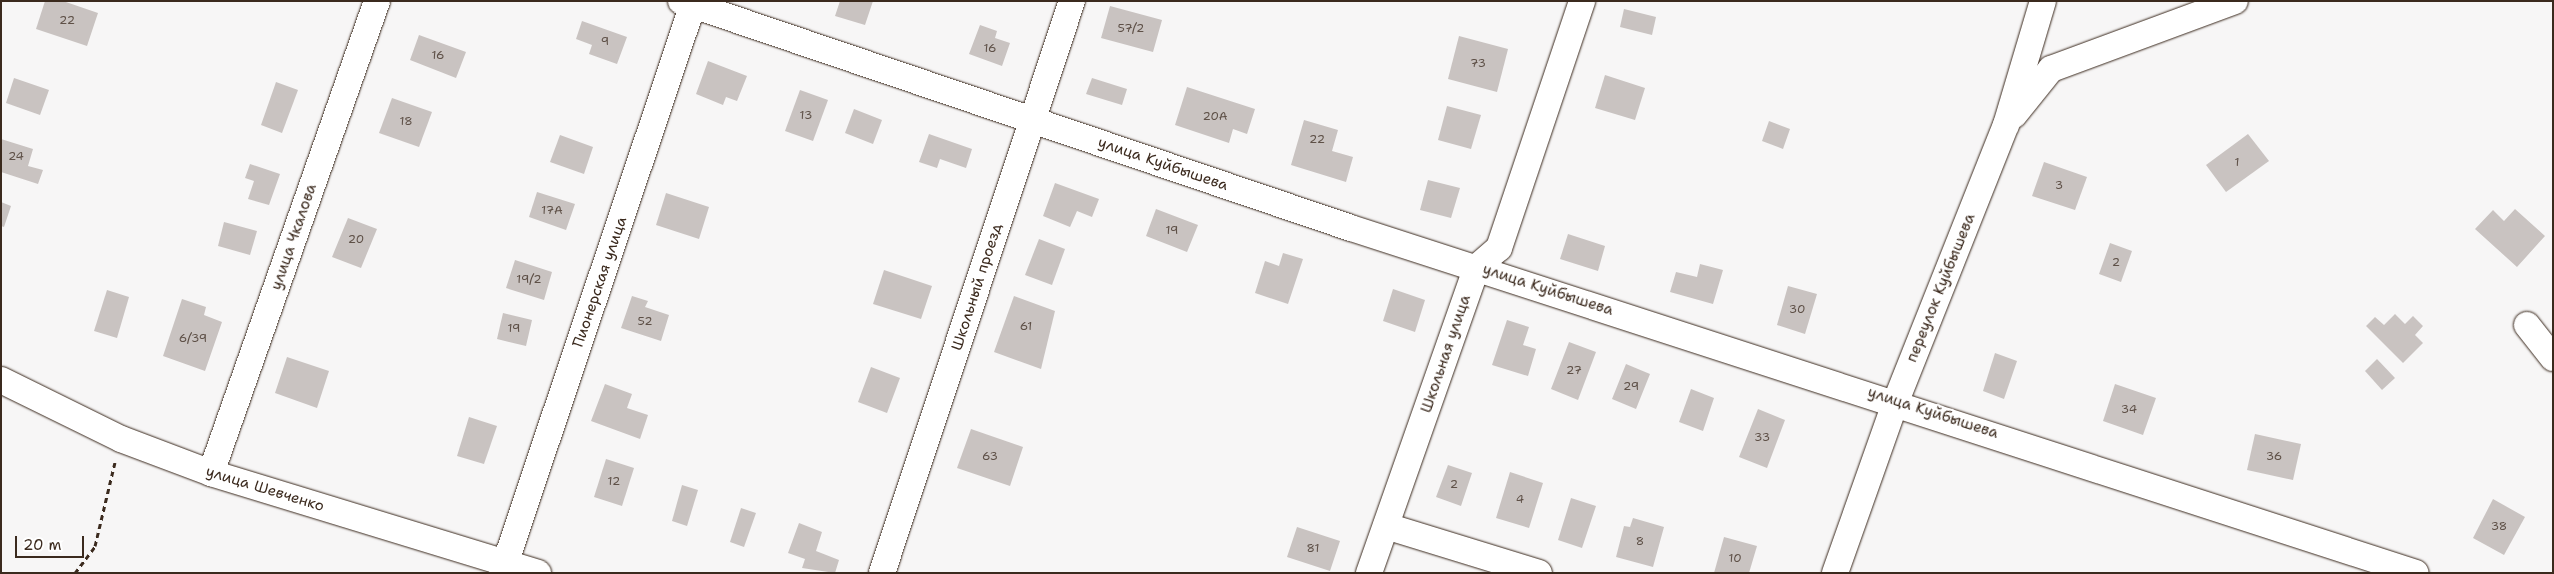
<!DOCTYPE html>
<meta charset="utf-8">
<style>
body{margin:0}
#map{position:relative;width:2554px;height:574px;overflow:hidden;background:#f7f6f6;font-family:"Shantell Sans",sans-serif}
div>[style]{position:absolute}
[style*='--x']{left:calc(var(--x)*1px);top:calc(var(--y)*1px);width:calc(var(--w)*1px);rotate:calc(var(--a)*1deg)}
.building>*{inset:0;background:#c9c3c1}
.path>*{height:3px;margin-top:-1.5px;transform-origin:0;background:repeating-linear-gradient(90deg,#3b2a1e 0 5px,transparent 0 9px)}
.roads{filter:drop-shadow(0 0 1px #3b2a1e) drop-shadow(0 0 1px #3b2a1e)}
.minor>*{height:26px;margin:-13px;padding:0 13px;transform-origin:13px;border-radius:13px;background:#fff}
span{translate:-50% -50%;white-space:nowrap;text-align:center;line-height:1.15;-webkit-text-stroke:4.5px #fff;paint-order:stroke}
.number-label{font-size:12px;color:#5e5047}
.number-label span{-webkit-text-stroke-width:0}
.street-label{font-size:15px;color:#3b2a1e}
.frame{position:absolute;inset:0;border:2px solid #3b2a1e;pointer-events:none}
.scale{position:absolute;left:15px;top:536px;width:69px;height:22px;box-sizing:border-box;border:2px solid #3b2a1e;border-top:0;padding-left:6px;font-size:15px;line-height:18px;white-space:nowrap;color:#3b2a1e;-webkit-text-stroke:4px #fff;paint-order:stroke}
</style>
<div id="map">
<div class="building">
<i style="clip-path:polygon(45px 1px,63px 1px,98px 13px,87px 46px,36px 29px)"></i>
<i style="clip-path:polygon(840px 1px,873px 1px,865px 25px,835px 16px)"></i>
<i style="clip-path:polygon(1110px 6px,1162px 20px,1153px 52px,1101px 38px)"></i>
<i style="clip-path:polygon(1624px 9px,1656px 17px,1652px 35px,1620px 27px)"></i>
<i style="clip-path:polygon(582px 21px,627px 37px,617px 64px,589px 54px,592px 45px,576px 39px)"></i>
<i style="clip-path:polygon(980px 25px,997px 31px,995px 38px,1010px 43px,1002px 66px,969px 54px)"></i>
<i style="clip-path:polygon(419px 35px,466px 52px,456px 78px,410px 60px)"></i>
<i style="clip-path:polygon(1459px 36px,1508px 49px,1497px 92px,1448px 79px)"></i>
<i style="clip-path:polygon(708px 61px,747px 76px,737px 101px,726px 97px,723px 105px,696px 94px)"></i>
<i style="clip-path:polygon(1605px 75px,1645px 88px,1635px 120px,1595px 108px)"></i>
<i style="clip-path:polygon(14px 78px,49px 90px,40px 115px,6px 103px)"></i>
<i style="clip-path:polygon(1092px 78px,1127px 89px,1122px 105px,1086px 94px)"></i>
<i style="clip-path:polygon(276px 82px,298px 90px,282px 133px,261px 125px)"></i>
<i style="clip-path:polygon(1187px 87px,1255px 109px,1247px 134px,1233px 129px,1229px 143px,1175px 125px)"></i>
<i style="clip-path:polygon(800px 90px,828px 100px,813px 141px,785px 131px)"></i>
<i style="clip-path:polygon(392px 98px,432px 112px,419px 147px,379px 133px)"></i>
<i style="clip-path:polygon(1447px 106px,1481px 115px,1471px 149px,1438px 140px)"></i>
<i style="clip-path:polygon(854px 109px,882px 120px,873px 144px,845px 133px)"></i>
<i style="clip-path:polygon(1304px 120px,1338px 130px,1332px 151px,1353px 157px,1346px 182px,1291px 165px)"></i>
<i style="clip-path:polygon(1769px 121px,1790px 129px,1783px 149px,1762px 141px)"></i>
<i style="clip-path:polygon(929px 134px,972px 149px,966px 168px,940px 159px,937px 168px,919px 162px)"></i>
<i style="clip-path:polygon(2248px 134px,2269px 161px,2226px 192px,2206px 165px)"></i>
<i style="clip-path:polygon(560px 135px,593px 147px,584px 174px,550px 162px)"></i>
<i style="clip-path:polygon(1px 139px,33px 149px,28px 166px,43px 170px,38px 184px,1px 172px)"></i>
<i style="clip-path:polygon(2044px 162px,2087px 177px,2075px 210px,2032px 196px)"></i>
<i style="clip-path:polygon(250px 164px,280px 174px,269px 205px,248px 199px,254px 181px,245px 178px)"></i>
<i style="clip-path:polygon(1428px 180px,1460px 188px,1451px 218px,1420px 210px)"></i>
<i style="clip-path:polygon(1055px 183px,1099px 199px,1092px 217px,1077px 211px,1070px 227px,1043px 216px)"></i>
<i style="clip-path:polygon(537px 192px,575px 204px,566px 230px,529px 217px)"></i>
<i style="clip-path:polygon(666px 193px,709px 207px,699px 239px,656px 225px)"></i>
<i style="clip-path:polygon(1px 202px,11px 206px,4px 227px,1px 226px)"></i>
<i style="clip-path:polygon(1156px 209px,1198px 225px,1187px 252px,1146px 236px)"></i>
<i style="clip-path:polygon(2515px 209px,2545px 236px,2517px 267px,2475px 229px,2493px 210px,2504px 221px)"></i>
<i style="clip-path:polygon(348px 218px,377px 229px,361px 268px,332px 257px)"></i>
<i style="clip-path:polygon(224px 222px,257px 231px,250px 255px,218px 246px)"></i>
<i style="clip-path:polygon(1568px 234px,1605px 246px,1598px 271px,1560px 259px)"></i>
<i style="clip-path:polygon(1039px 239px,1065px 249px,1052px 285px,1025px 275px)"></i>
<i style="clip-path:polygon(2110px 243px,2132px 251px,2121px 282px,2099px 274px)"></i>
<i style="clip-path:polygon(1283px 253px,1303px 259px,1288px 304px,1255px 293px,1265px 261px,1279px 266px)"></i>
<i style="clip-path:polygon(515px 260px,552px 272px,544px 300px,506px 288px)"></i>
<i style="clip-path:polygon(1700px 264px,1723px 270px,1713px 304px,1670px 292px,1676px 272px,1697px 277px)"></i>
<i style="clip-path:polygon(884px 270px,932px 286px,921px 319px,873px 304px)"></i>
<i style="clip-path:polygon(1788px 286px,1817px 294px,1805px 334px,1777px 325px)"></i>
<i style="clip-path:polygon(1393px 289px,1425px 300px,1415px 332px,1383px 321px)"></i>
<i style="clip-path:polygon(107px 290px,129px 297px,117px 338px,94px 331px)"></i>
<i style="clip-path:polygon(632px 296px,648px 301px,645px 307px,669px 315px,661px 341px,621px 328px)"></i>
<i style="clip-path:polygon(1014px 296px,1055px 311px,1041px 369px,994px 352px)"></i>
<i style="clip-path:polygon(182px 299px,206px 307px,204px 315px,222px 322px,205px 371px,163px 356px)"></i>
<i style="clip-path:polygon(503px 313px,532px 320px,526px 346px,497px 339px)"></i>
<i style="clip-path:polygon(2395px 314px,2405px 324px,2413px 316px,2423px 326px,2415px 335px,2423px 343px,2403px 363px,2366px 326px,2375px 317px,2384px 325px)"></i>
<i style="clip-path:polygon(1507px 320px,1529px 327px,1523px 345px,1536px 349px,1528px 376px,1492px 365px)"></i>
<i style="clip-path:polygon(1569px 342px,1596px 352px,1578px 400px,1551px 389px)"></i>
<i style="clip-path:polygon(1995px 353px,2017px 361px,2004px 399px,1983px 391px)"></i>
<i style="clip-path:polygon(287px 357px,329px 371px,317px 408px,275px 393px)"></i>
<i style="clip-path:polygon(2377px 359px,2395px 378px,2382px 390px,2365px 371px)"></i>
<i style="clip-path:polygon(1626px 364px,1650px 374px,1636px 409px,1612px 399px)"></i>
<i style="clip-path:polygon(871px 367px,900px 378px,887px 413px,858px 402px)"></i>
<i style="clip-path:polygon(605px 384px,632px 394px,627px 408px,648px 415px,640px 439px,591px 421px)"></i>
<i style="clip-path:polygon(2115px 384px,2156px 398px,2143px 435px,2103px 421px)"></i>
<i style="clip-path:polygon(1691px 389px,1714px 398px,1703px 431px,1679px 422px)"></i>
<i style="clip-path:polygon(1758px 409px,1785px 420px,1767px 468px,1739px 457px)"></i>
<i style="clip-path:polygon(469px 417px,497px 426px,484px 464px,457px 456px)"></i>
<i style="clip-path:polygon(971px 429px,1023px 447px,1010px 486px,957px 468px)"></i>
<i style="clip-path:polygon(2255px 434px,2301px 444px,2293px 480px,2247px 470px)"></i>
<i style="clip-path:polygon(606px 459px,634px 468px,622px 506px,594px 497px)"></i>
<i style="clip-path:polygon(1448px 465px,1472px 473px,1461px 506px,1436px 497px)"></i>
<i style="clip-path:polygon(1510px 472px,1543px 483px,1529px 528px,1496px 518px)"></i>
<i style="clip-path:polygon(682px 485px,698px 490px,687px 526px,672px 521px)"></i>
<i style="clip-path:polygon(1571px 498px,1596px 506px,1582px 548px,1558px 540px)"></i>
<i style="clip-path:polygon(2493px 499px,2525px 517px,2504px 555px,2473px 538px)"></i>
<i style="clip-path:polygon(741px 508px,756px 513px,744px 547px,730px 542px)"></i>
<i style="clip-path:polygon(1633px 518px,1664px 527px,1653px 567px,1616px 557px,1624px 526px,1630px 527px)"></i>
<i style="clip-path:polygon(799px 523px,822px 532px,816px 551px,839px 560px,835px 573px,802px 568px,805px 559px,788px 553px)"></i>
<i style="clip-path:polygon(1297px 527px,1340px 541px,1330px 571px,1287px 557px)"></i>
<i style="clip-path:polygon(1724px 537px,1757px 546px,1749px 573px,1714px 573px)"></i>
</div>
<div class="path">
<i style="--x:75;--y:573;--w:34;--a:-53"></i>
<i style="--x:95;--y:546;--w:86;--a:-76.6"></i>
</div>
<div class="roads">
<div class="minor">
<i style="--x:681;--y:1;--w:707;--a:18.72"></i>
<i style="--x:1351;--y:228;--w:1119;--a:17.95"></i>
<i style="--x:2014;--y:115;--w:59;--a:-51.2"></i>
<i style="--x:2051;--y:69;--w:196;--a:-20.3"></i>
<i style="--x:2527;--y:325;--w:42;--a:51.8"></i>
<i style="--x:1;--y:380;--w:134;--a:26.2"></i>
<i style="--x:121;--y:439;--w:96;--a:20.7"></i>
<i style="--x:211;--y:473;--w:342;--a:17"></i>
<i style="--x:211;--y:473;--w:500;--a:-70.62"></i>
<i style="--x:1386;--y:526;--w:160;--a:17.1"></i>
<i style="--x:502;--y:573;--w:603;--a:-71.44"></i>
<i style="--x:882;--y:573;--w:603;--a:-71.63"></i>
<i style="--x:1369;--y:573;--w:324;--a:-70.6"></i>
<i style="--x:1477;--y:267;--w:29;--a:-41"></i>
<i style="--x:1499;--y:248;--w:261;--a:-71.4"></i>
<i style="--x:1835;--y:573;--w:182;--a:-70.5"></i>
<i style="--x:1896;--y:401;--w:297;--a:-68.3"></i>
<i style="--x:2006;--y:125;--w:129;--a:-73.4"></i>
</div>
</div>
<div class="number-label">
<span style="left:67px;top:21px">22</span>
<span style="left:1131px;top:29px">57/2</span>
<span style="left:605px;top:42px">9</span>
<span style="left:990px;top:49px">16</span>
<span style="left:438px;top:56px">16</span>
<span style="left:1478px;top:64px">73</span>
<span style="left:806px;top:116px">13</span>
<span style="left:1215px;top:117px">20А</span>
<span style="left:406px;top:122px">18</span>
<span style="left:1317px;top:140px">22</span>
<span style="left:16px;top:157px">24</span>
<span style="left:2237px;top:163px">1</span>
<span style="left:2059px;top:186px">3</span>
<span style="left:552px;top:211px">17А</span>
<span style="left:1172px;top:231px">19</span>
<span style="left:356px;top:240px">20</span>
<span style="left:2116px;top:263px">2</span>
<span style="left:529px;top:280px">19/2</span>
<span style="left:1797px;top:310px">30</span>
<span style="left:645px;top:322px">52</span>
<span style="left:1026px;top:327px">61</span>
<span style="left:514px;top:329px">19</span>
<span style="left:193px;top:339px">6/39</span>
<span style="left:1574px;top:371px">27</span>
<span style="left:1631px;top:387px">29</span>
<span style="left:2129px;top:410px">34</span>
<span style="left:1762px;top:438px">33</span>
<span style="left:990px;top:457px">63</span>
<span style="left:2274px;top:457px">36</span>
<span style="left:614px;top:482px">12</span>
<span style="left:1454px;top:485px">2</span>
<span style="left:1520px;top:500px">4</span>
<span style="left:2499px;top:527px">38</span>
<span style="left:1640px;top:542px">8</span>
<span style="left:1313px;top:549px">81</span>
<span style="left:1735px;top:559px">10</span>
</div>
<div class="street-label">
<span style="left:1163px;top:164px;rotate:19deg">улица Куйбышева</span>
<span style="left:294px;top:237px;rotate:-71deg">улица Чкалова</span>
<span style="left:600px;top:282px;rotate:-71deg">Пионерская улица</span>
<span style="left:977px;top:287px;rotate:-72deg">Школьный проезд</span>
<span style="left:1941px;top:288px;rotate:-68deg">переулок Куйбышева</span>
<span style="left:1548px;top:290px;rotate:18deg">улица Куйбышева</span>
<span style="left:1446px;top:354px;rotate:-71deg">Школьная улица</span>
<span style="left:1933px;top:413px;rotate:18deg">улица Куйбышева</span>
<span style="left:265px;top:489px;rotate:17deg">улица Шевченко</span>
</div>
<div class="frame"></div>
<div class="scale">20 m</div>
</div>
